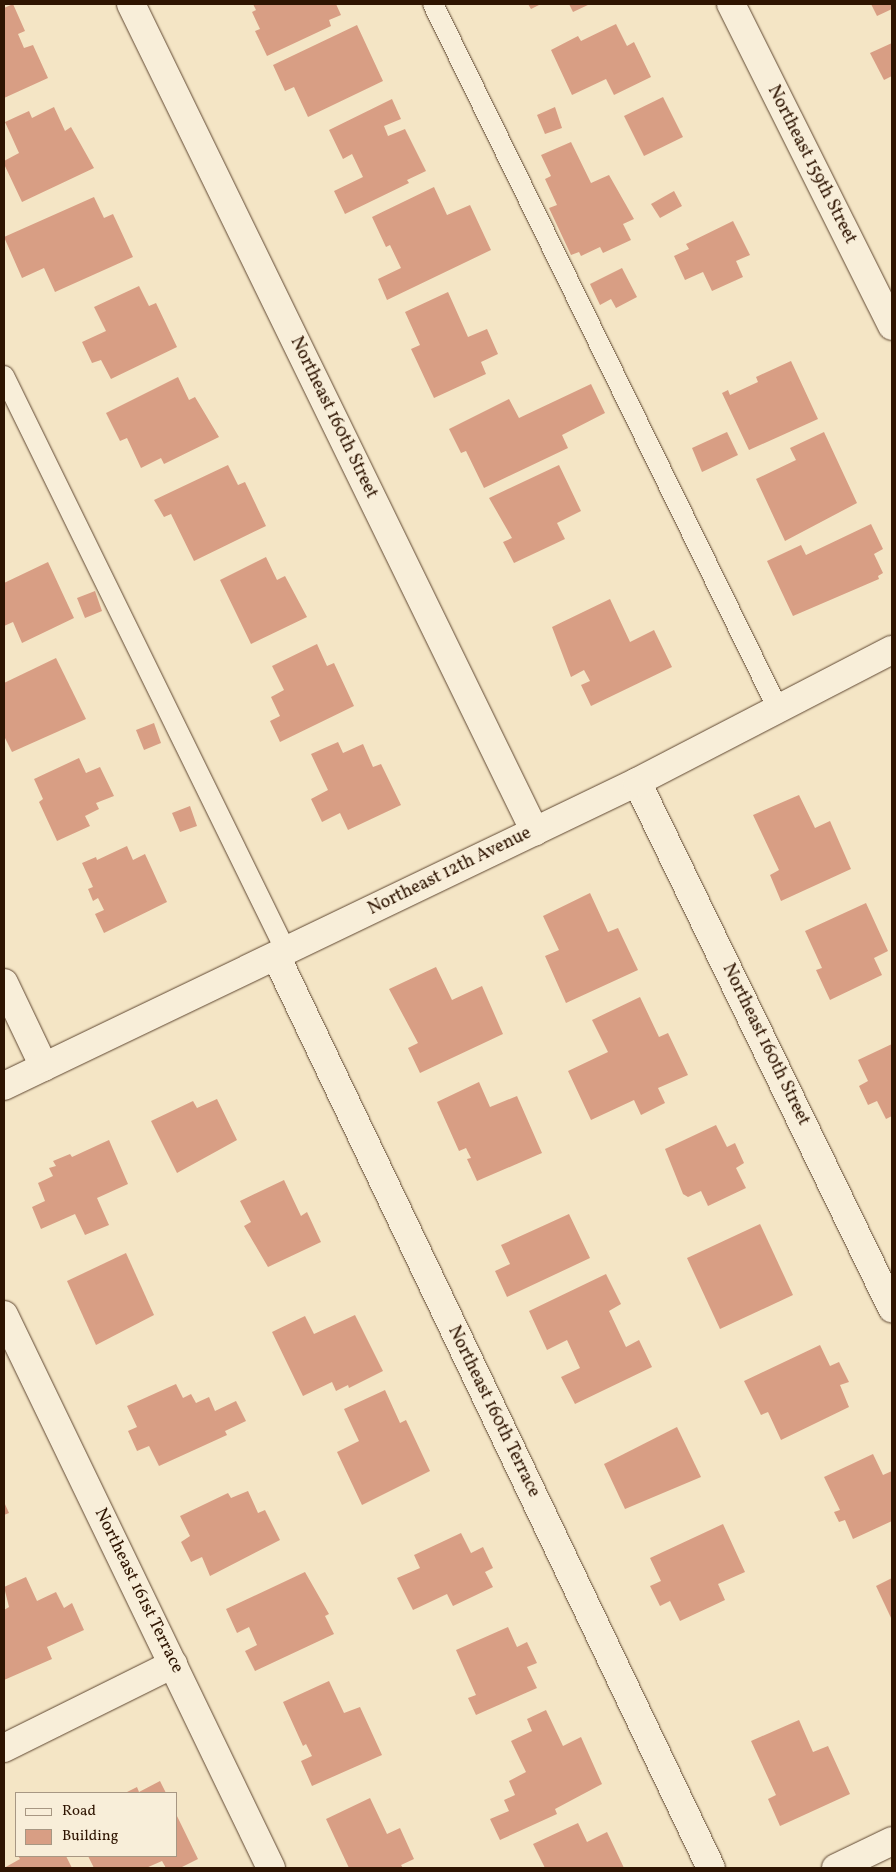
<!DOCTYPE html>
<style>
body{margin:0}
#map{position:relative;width:896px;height:1872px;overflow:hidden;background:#f4e5c5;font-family:Vollkorn,serif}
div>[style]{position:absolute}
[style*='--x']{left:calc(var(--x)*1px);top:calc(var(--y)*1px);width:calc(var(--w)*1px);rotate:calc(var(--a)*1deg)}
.building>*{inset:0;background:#d89e84}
.roads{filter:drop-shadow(0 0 1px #604832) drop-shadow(0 0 1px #604832)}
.service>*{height:20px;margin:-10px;padding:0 10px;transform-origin:10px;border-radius:10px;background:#f8eed9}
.minor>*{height:28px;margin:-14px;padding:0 14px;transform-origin:14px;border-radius:14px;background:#f8eed9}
.tertiary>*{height:28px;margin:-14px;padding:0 14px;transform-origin:14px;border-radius:14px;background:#f8eed9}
span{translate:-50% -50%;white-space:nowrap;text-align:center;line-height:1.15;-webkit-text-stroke:4px #f8eed9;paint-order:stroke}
.street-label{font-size:18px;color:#2e1401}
.frame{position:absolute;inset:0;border:5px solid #2e1401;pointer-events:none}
.legend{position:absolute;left:15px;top:1792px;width:162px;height:65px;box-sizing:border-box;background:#f8eed9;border:1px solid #a79783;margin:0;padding:6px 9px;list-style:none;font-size:15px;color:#2e1401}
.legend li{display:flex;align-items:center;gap:10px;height:25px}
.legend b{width:25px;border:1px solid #a79783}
</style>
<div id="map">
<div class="building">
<i style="clip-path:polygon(13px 4px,25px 31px,18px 34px,24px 48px,33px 45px,48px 78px,4px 98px,4px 8px)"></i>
<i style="clip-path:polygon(253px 4px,336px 4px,341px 15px,329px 20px,331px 26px,267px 56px,255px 31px,260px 29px,252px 12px,256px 10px)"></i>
<i style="clip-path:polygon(528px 4px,541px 4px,531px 9px)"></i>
<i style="clip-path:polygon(569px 4px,590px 4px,573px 12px)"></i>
<i style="clip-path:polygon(871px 4px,892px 4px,892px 9px,877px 16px)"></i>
<i style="clip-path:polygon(616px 24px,627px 46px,634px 42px,651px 77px,614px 95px,606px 79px,572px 95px,551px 50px,578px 36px,581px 41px)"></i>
<i style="clip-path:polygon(357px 25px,383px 81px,308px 117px,294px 87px,285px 91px,273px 65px)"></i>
<i style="clip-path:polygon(892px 43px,892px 76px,884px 80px,870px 53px)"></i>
<i style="clip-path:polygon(663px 97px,683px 137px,644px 156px,624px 116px)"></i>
<i style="clip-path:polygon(392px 99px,401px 119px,384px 126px,388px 136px,405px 129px,426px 171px,407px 180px,409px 183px,345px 214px,334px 191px,363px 177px,352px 154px,343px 159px,329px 130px)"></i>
<i style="clip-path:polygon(54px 107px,65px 131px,71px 127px,94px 168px,22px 202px,4px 164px,4px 161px,19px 153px,5px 122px,29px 111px,32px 118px)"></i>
<i style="clip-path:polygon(555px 107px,562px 128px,545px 134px,537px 115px)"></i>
<i style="clip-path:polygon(571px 142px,591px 183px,609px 175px,634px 219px,623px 224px,631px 240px,603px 253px,600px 247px,581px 256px,579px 252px,571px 255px,549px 208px,557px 205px,545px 179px,551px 176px,541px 155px)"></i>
<i style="clip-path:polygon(434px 187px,447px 215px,470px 205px,491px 250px,387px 300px,378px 279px,401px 268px,390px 245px,386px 247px,372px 217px)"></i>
<i style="clip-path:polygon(674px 191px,682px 206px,660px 218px,651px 204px)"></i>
<i style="clip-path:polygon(94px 197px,104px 218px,113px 214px,133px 257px,55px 292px,44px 268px,22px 278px,4px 237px)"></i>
<i style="clip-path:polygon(733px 221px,750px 255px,736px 261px,743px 277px,712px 291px,703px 272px,685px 280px,674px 256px,689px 249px,686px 244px)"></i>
<i style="clip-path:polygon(622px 268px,637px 297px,616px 308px,611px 299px,600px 305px,590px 284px)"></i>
<i style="clip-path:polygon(139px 286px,149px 306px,156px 303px,177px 347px,111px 379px,101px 360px,92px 363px,82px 342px,106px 331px,94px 307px)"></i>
<i style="clip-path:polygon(448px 292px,468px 337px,487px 329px,498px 354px,481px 362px,486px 374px,434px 398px,411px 349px,420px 345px,405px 312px)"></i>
<i style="clip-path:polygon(791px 361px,818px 419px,749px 450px,722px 393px,728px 390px,730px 395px,758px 382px,756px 377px)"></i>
<i style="clip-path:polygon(178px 377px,189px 400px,195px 397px,219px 437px,164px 464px,161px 458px,141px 468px,127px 438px,120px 441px,106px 413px)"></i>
<i style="clip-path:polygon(591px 384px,605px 413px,562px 435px,568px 448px,484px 488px,466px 451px,461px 453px,449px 429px,509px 399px,519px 418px)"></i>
<i style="clip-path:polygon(727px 432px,738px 455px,702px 472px,692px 448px)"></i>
<i style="clip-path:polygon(824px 432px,857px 503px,785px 541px,756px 479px,796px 460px,790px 448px)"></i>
<i style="clip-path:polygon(228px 465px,238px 485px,245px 482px,266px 526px,194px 561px,171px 514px,164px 517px,154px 500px)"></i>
<i style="clip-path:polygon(559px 465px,581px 511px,557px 523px,565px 539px,514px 563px,503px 542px,512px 538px,489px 498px)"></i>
<i style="clip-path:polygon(871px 524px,883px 549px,874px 554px,883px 573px,878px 576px,879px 579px,793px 616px,767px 561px,801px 545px,806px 555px)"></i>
<i style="clip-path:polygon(266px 557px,277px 580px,285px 576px,307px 617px,251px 644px,220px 580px)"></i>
<i style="clip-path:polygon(48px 562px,74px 618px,22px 643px,13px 622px,4px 626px,4px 583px)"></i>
<i style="clip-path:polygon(95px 591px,102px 611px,85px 618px,77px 598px)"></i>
<i style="clip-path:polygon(610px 599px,630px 642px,654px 630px,672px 667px,591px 706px,581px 685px,590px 681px,584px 670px,571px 677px,552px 627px)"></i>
<i style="clip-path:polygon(317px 644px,327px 666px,334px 663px,354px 706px,280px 742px,270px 721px,280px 716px,271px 697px,284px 690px,272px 666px)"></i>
<i style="clip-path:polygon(56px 658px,86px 719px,12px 752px,4px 736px,4px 683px)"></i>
<i style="clip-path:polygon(154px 723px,161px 743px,144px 750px,136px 730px)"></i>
<i style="clip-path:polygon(338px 742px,343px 753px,363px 744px,373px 767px,381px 764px,401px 805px,348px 830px,340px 813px,322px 822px,311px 799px,328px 790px,311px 754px)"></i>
<i style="clip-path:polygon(79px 758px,86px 773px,100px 767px,114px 796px,96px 803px,99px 809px,85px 816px,90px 826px,57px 841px,39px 802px,43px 799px,34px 779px)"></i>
<i style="clip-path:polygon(799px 795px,815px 828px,830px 821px,851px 869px,781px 901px,770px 875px,779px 870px,753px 815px)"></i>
<i style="clip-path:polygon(190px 806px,197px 826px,180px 832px,172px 813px)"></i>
<i style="clip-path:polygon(127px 846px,133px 860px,145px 854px,167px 902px,104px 933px,95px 914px,104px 910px,98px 898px,93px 901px,88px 889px,93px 887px,82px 863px,96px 857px,97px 860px)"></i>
<i style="clip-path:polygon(590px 893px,608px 932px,618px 928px,638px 970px,566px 1003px,545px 956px,559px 950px,543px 916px)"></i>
<i style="clip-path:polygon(866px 903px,888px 951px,874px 958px,882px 975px,830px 1000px,816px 970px,822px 968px,805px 931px)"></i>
<i style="clip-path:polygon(436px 967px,452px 1000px,482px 986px,503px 1034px,420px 1073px,408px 1048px,418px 1043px,389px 989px)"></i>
<i style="clip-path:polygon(640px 997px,659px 1037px,668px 1033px,688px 1075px,658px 1088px,665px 1103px,641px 1115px,634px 1100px,591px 1120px,568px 1071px,608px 1052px,592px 1020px)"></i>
<i style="clip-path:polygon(892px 1044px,892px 1116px,886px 1119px,877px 1101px,868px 1105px,859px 1086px,868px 1081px,858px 1060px)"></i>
<i style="clip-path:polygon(479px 1082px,490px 1107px,517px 1096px,542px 1153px,477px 1181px,467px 1159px,471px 1158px,466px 1148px,459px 1151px,437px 1102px)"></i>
<i style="clip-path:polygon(217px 1099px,237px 1140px,177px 1173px,151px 1121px,193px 1101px,197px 1108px)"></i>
<i style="clip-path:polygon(716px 1125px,727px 1147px,735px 1143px,744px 1163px,736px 1168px,746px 1188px,708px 1206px,701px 1191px,688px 1197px,683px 1194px,665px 1149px)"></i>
<i style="clip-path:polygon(109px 1140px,128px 1184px,97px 1198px,109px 1225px,85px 1235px,75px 1214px,41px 1229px,32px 1207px,45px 1201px,38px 1183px,53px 1176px,49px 1168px,56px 1166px,53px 1161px,70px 1154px,72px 1157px)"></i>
<i style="clip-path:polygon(284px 1180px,301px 1216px,307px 1212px,321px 1242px,268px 1267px,244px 1226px,251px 1222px,240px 1201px)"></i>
<i style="clip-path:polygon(569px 1214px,590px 1258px,507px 1297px,495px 1271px,510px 1264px,501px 1245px)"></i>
<i style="clip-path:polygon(760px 1224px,793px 1295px,720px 1329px,687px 1258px)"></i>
<i style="clip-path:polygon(126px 1253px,154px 1315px,96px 1345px,67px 1281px)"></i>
<i style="clip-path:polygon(606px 1274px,621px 1304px,609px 1311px,626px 1347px,639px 1340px,652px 1367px,575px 1404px,561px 1377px,580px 1368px,567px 1340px,547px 1350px,529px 1311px)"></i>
<i style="clip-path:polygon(355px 1315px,383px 1371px,349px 1388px,348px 1385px,336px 1391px,332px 1382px,303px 1396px,272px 1332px,305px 1316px,314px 1334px)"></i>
<i style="clip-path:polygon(820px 1345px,830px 1366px,839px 1362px,849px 1382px,840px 1385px,849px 1407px,781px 1440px,768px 1412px,761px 1415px,744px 1381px)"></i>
<i style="clip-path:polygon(176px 1384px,183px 1398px,191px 1394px,196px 1403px,209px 1397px,215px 1411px,236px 1401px,246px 1421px,225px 1431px,227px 1435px,159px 1466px,149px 1446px,137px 1451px,128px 1431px,137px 1427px,127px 1406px)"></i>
<i style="clip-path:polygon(385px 1390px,400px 1423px,406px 1420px,430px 1471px,362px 1505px,337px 1452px,359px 1441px,344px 1409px)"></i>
<i style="clip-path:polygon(677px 1427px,701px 1477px,625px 1509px,604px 1464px)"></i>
<i style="clip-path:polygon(873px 1454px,883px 1475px,892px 1471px,892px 1521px,853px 1539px,845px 1520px,839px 1522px,834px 1512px,840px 1510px,824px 1477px)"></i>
<i style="clip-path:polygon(248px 1491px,258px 1513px,265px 1510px,280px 1540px,210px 1576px,202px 1557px,191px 1562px,181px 1542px,190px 1536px,180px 1516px,228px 1493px,231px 1498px)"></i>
<i style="clip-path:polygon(4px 1502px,9px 1513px,4px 1515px)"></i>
<i style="clip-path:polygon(723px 1524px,745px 1572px,718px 1584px,725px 1600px,680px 1621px,670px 1601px,660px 1606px,650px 1586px,661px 1581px,650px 1558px)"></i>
<i style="clip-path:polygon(461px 1533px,471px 1553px,483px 1547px,493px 1568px,485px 1572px,493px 1587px,453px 1606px,447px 1594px,413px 1610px,397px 1578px,420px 1568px,414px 1555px)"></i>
<i style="clip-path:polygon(305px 1572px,329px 1614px,325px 1616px,334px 1634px,255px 1671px,245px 1651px,257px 1645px,249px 1627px,237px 1633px,226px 1609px)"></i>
<i style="clip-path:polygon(26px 1577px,37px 1601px,56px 1592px,64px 1608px,72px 1603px,84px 1630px,47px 1647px,52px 1659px,4px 1680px,4px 1610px,9px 1607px,4px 1587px)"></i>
<i style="clip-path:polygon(892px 1578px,892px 1620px,876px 1586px)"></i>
<i style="clip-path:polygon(508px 1627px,517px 1647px,527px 1642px,537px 1663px,527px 1667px,537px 1688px,476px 1715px,468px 1698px,476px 1695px,456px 1650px)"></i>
<i style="clip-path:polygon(329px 1681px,344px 1713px,360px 1707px,382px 1755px,312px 1786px,301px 1761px,312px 1756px,306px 1744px,303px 1746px,283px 1702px)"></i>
<i style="clip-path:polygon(546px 1710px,563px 1746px,581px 1737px,602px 1784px,555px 1809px,557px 1814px,500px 1840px,490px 1819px,509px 1811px,504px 1800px,515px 1795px,509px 1781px,526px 1772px,511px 1741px,532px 1731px,527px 1719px)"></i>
<i style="clip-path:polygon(799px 1720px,813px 1752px,828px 1746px,850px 1794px,780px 1826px,768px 1799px,776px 1795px,751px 1741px)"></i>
<i style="clip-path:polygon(160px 1781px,166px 1793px,125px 1793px,137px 1787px,139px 1792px)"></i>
<i style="clip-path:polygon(370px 1798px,387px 1834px,400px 1828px,414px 1859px,401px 1865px,403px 1868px,349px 1868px,326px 1819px)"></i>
<i style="clip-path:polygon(176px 1814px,198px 1859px,180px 1868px,166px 1868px,162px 1861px,146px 1868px,94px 1868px,88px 1856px,176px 1856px)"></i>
<i style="clip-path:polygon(578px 1823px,587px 1842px,607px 1832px,624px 1868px,545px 1868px,533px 1844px)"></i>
<i style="clip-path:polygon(18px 1856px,66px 1856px,72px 1868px,4px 1868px,20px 1859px)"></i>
</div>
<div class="roads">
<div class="service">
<i style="--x:433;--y:4;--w:785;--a:63.92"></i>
<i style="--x:4;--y:376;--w:640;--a:63.88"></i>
</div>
<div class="minor">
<i style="--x:131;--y:4;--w:921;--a:63.99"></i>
<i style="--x:637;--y:782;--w:585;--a:64.14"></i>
<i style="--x:276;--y:956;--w:1010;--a:64.5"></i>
<i style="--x:4;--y:983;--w:93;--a:64.5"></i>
<i style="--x:4;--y:1315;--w:614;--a:64.23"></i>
<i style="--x:4;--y:1748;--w:189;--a:-26.4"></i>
<i style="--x:836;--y:1868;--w:62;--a:-25.7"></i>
</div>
<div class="tertiary">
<i style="--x:731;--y:4;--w:360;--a:63.4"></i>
<i style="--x:4;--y:1086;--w:702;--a:-25.65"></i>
<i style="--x:637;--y:782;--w:287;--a:-27.4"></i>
</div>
</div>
<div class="street-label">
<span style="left:811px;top:165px;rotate:63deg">Northeast 159th Street</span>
<span style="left:333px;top:418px;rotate:64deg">Northeast 160th Street</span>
<span style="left:450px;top:872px;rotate:-26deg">Northeast 12th Avenue</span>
<span style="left:765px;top:1045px;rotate:64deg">Northeast 160th Street</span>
<span style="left:493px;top:1412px;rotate:64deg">Northeast 160th Terrace</span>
<span style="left:138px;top:1591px;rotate:64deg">Northeast 161st Terrace</span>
</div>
<div class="frame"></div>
<ul class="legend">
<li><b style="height:6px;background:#f8eed9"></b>Road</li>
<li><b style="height:14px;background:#d89e84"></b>Building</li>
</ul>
</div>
